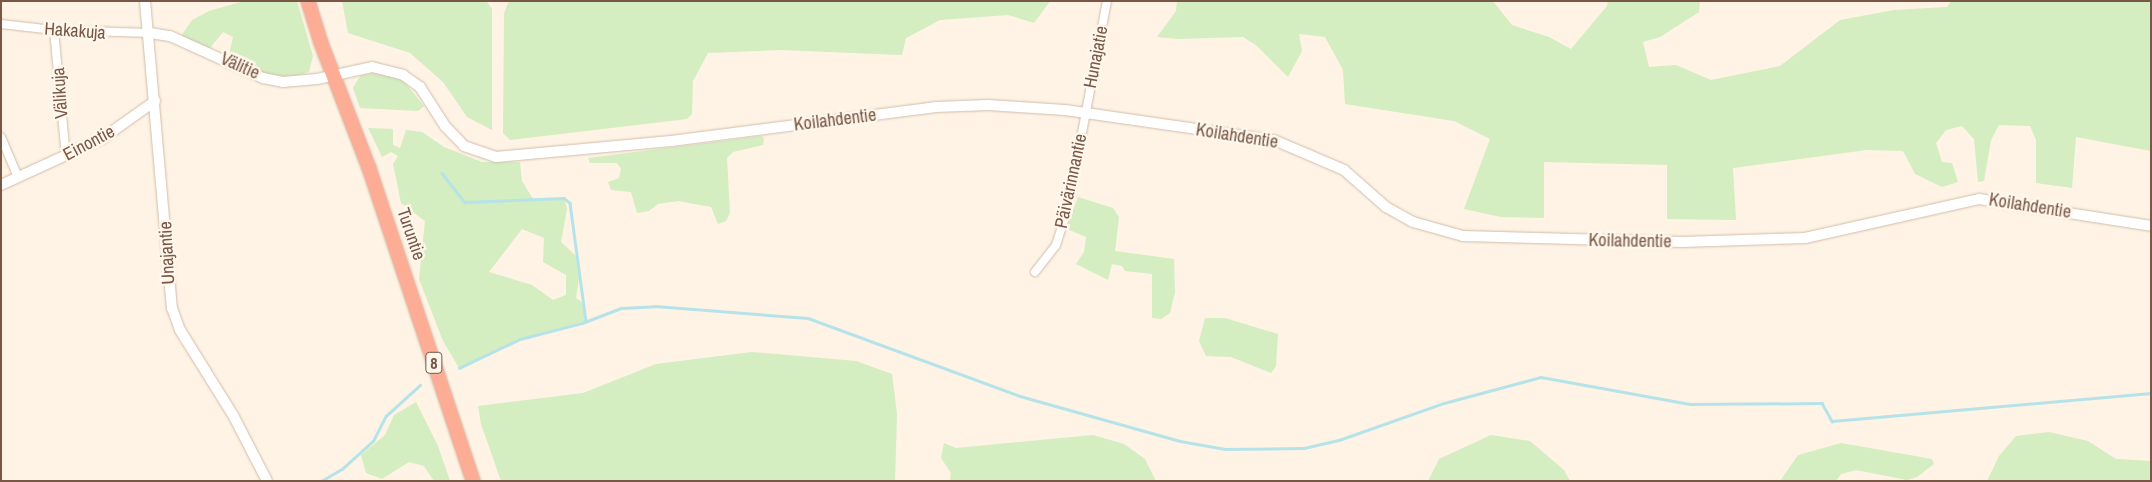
<!DOCTYPE html>
<meta charset="utf-8">
<style>
body{margin:0}
#map{position:relative;width:2152px;height:482px;overflow:hidden;background:#fef3e4;font-family:"Archivo Narrow",sans-serif}
div>[style]{position:absolute}
[style*='--x']{left:calc(var(--x)*1px);top:calc(var(--y)*1px);width:calc(var(--w)*1px);rotate:calc(var(--a)*1deg)}
.green>*{inset:0;background:#d4edc1}
.stream>*{height:2.5px;margin:-1.25px;padding:0 1.25px;transform-origin:1.25px;border-radius:1.25px;background:#b6e3e9}
.roads{filter:drop-shadow(0 0 1px #d2bcab) drop-shadow(0 0 1px #d2bcab)}
.street>*{height:8px;margin:-4px;padding:0 4px;transform-origin:4px;border-radius:4px;background:#fff}
.secondary>*{height:10px;margin:-5px;padding:0 5px;transform-origin:5px;border-radius:5px;background:#fff}
.highway>*{height:14px;margin:-7px;padding:0 7px;transform-origin:7px;border-radius:7px;background:#fdad96}
span{translate:-50% -50%;white-space:nowrap;text-align:center;line-height:1.15;-webkit-text-stroke:5px #fff7eb;paint-order:stroke}
.shield-label span{padding:1px 4px;background:#fff7eb;border:1px solid;border-radius:4px;-webkit-text-stroke-width:0}
.shield-label{font-size:16px;color:#785747;font-weight:700}
.street-label{font-size:18px;color:#785747}
.frame{position:absolute;inset:0;border:2px solid #785747;pointer-events:none}
</style>
<div id="map">
<div class="green">
<i style="clip-path:polygon(244px 1px,297px 1px,313px 56px,309px 72px,292px 78px,273px 77px,229px 55px,233px 37px,223px 32px,210px 48px,181px 36px,192px 20px,209px 11px)"></i>
<i style="clip-path:polygon(342px 1px,487px 2px,492px 9px,492px 130px,467px 117px,443px 82px,410px 53px,348px 33px)"></i>
<i style="clip-path:polygon(509px 1px,1050px 1px,1034px 23px,1008px 15px,940px 20px,906px 38px,902px 55px,782px 50px,708px 53px,693px 81px,692px 114px,687px 119px,510px 140px,503px 133px,504px 13px)"></i>
<i style="clip-path:polygon(1177px 1px,1493px 1px,1512px 25px,1549px 37px,1571px 49px,1607px 6px,1608px 1px,1700px 1px,1699px 12px,1660px 37px,1643px 42px,1649px 67px,1676px 65px,1711px 80px,1780px 66px,1840px 20px,1894px 10px,1947px 7px,1951px 1px,2151px 1px,2151px 151px,2076px 137px,2072px 188px,2036px 183px,2036px 140px,2030px 126px,1999px 125px,1991px 140px,1984px 181px,1978px 182px,1974px 139px,1962px 126px,1946px 130px,1936px 143px,1942px 162px,1952px 163px,1958px 182px,1942px 187px,1915px 174px,1903px 151px,1866px 150px,1733px 168px,1736px 220px,1667px 219px,1667px 165px,1544px 162px,1544px 218px,1501px 217px,1464px 209px,1490px 139px,1454px 121px,1345px 104px,1343px 70px,1325px 37px,1299px 34px,1302px 51px,1288px 77px,1257px 46px,1243px 37px,1178px 39px,1157px 37px,1176px 11px)"></i>
<i style="clip-path:polygon(378px 72px,402px 79px,424px 106px,418px 111px,360px 108px,353px 88px,360px 76px)"></i>
<i style="clip-path:polygon(evenodd,368px 128px,393px 129px,393px 145px,400px 148px,406px 130px,422px 132px,444px 147px,482px 162px,520px 162px,522px 181px,533px 199px,564px 198px,567px 209px,561px 242px,576px 256px,579px 278px,576px 298px,583px 303px,586px 321px,520px 339px,459px 368px,443px 341px,419px 279px,425px 221px,401px 203px,393px 164px,398px 156px,391px 152px,382px 157px,368px 128px,522px 229px,544px 238px,543px 262px,566px 275px,566px 295px,553px 300px,532px 285px,489px 272px,522px 229px)"></i>
<i style="clip-path:polygon(761px 136px,764px 138px,763px 145px,733px 152px,727px 158px,730px 213px,726px 221px,718px 224px,711px 207px,678px 201px,658px 204px,649px 211px,637px 213px,631px 192px,611px 190px,608px 182px,619px 178px,621px 169px,617px 163px,590px 163px,588px 158px)"></i>
<i style="clip-path:polygon(1078px 197px,1113px 208px,1119px 217px,1115px 251px,1174px 259px,1175px 292px,1170px 313px,1161px 319px,1152px 318px,1152px 274px,1125px 271px,1122px 266px,1112px 264px,1108px 280px,1076px 264px,1084px 252px,1086px 237px,1067px 229px)"></i>
<i style="clip-path:polygon(1205px 318px,1225px 318px,1278px 334px,1276px 366px,1271px 373px,1231px 357px,1206px 356px,1199px 341px)"></i>
<i style="clip-path:polygon(752px 352px,856px 361px,892px 374px,897px 414px,895px 481px,501px 481px,481px 424px,478px 406px,583px 393px,656px 364px)"></i>
<i style="clip-path:polygon(416px 402px,438px 446px,450px 481px,434px 481px,424px 466px,409px 462px,382px 479px,366px 473px,361px 455px,385px 435px,394px 415px)"></i>
<i style="clip-path:polygon(2049px 432px,2088px 441px,2116px 459px,2151px 461px,2151px 481px,1987px 481px,1999px 456px,2016px 436px)"></i>
<i style="clip-path:polygon(1093px 435px,1124px 444px,1145px 459px,1156px 481px,950px 481px,951px 473px,941px 458px,944px 443px,956px 448px)"></i>
<i style="clip-path:polygon(1491px 435px,1530px 441px,1564px 470px,1570px 481px,1428px 481px,1439px 459px)"></i>
<i style="clip-path:polygon(1841px 443px,1932px 459px,1934px 464px,1917px 477px,1907px 480px,1856px 470px,1841px 474px,1836px 481px,1780px 481px,1798px 455px)"></i>
</div>
<div class="stream">
<i style="--x:442;--y:173;--w:37;--a:52"></i>
<i style="--x:465;--y:202;--w:99;--a:-2.3"></i>
<i style="--x:564;--y:198;--w:8;--a:40"></i>
<i style="--x:570;--y:203;--w:119;--a:82.3"></i>
<i style="--x:459;--y:368;--w:68;--a:-25.4"></i>
<i style="--x:520;--y:339;--w:64;--a:-14.5"></i>
<i style="--x:582;--y:323;--w:42;--a:-21"></i>
<i style="--x:621;--y:308;--w:34;--a:-3"></i>
<i style="--x:655;--y:306;--w:153;--a:4.5"></i>
<i style="--x:808;--y:318;--w:226;--a:20.2"></i>
<i style="--x:1020;--y:396;--w:166;--a:15.7"></i>
<i style="--x:1180;--y:441;--w:47;--a:9.9"></i>
<i style="--x:1226;--y:449;--w:78;--a:-0.7"></i>
<i style="--x:1304;--y:448;--w:36;--a:-13"></i>
<i style="--x:1339;--y:440;--w:111;--a:-19.4"></i>
<i style="--x:1444;--y:403;--w:100;--a:-15"></i>
<i style="--x:1541;--y:377;--w:151;--a:10.3"></i>
<i style="--x:1690;--y:404;--w:132;--a:-0.4"></i>
<i style="--x:1822;--y:403;--w:21;--a:61"></i>
<i style="--x:1832;--y:421;--w:320;--a:-5"></i>
<i style="--x:321;--y:481;--w:24;--a:-30"></i>
<i style="--x:342;--y:469;--w:42;--a:-42.1"></i>
<i style="--x:373;--y:441;--w:28;--a:-63"></i>
<i style="--x:386;--y:416;--w:46;--a:-42.4"></i>
</div>
<div class="roads">
<div class="street">
<i style="--x:1;--y:24;--w:53;--a:6.5"></i>
<i style="--x:54;--y:30;--w:96;--a:1.8"></i>
<i style="--x:54;--y:30;--w:127;--a:84.6"></i>
<i style="--x:1;--y:137;--w:43;--a:67"></i>
<i style="--x:1035;--y:272;--w:34;--a:-52"></i>
<i style="--x:1056;--y:245;--w:40;--a:-72"></i>
<i style="--x:1068;--y:207;--w:210;--a:-79.3"></i>
</div>
<div class="secondary">
<i style="--x:145;--y:1;--w:308;--a:85"></i>
<i style="--x:172;--y:308;--w:23;--a:70"></i>
<i style="--x:180;--y:330;--w:100;--a:58.1"></i>
<i style="--x:233;--y:415;--w:74;--a:62.7"></i>
<i style="--x:150;--y:33;--w:20;--a:9"></i>
<i style="--x:170;--y:36;--w:102;--a:24.3"></i>
<i style="--x:263;--y:78;--w:20;--a:11"></i>
<i style="--x:283;--y:82;--w:34;--a:-5"></i>
<i style="--x:317;--y:79;--w:56;--a:-12.3"></i>
<i style="--x:372;--y:67;--w:32;--a:14"></i>
<i style="--x:403;--y:75;--w:21;--a:35"></i>
<i style="--x:420;--y:87;--w:46;--a:57.3"></i>
<i style="--x:445;--y:126;--w:28;--a:46"></i>
<i style="--x:464;--y:146;--w:34;--a:19"></i>
<i style="--x:496;--y:157;--w:176;--a:-5.2"></i>
<i style="--x:671;--y:141;--w:267;--a:-7.3"></i>
<i style="--x:936;--y:107;--w:52;--a:-2.2"></i>
<i style="--x:988;--y:105;--w:77;--a:3.7"></i>
<i style="--x:1065;--y:110;--w:211;--a:8.2"></i>
<i style="--x:1274;--y:140;--w:76;--a:23.2"></i>
<i style="--x:1344;--y:170;--w:56;--a:41.4"></i>
<i style="--x:1386;--y:207;--w:31;--a:29"></i>
<i style="--x:1413;--y:222;--w:52;--a:15.6"></i>
<i style="--x:1463;--y:236;--w:219;--a:1.6"></i>
<i style="--x:1682;--y:242;--w:123;--a:-1.9"></i>
<i style="--x:1805;--y:238;--w:178;--a:-12.6"></i>
<i style="--x:1979;--y:199;--w:174;--a:8.9"></i>
<i style="--x:1;--y:185;--w:112;--a:-24.7"></i>
<i style="--x:103;--y:138;--w:64;--a:-35.4"></i>
</div>
<div class="highway">
<i style="--x:308;--y:1;--w:44;--a:72.8"></i>
<i style="--x:321;--y:43;--w:134;--a:69"></i>
<i style="--x:369;--y:168;--w:330;--a:71.6"></i>
</div>
</div>
<div class="shield-label">
<span style="left:434px;top:363px">8</span>
</div>
<div class="street-label">
<span style="left:75px;top:31px;rotate:4deg">Hakakuja</span>
<span style="left:1096px;top:57px;rotate:-79deg">Hunajatie</span>
<span style="left:240px;top:66px;rotate:24deg">Välitie</span>
<span style="left:60px;top:93px;rotate:-94deg">Välikuja</span>
<span style="left:835px;top:120px;rotate:-7deg">Koilahdentie</span>
<span style="left:1237px;top:136px;rotate:9deg">Koilahdentie</span>
<span style="left:89px;top:143px;rotate:-28deg">Einontie</span>
<span style="left:1071px;top:181px;rotate:-78deg">Päivärinnantie</span>
<span style="left:2030px;top:206px;rotate:9deg">Koilahdentie</span>
<span style="left:411px;top:234px;rotate:71deg">Turuntie</span>
<span style="left:1630px;top:241px;rotate:1deg">Koilahdentie</span>
<span style="left:167px;top:253px;rotate:-93deg">Unajantie</span>
</div>
<div class="frame"></div>
</div>
